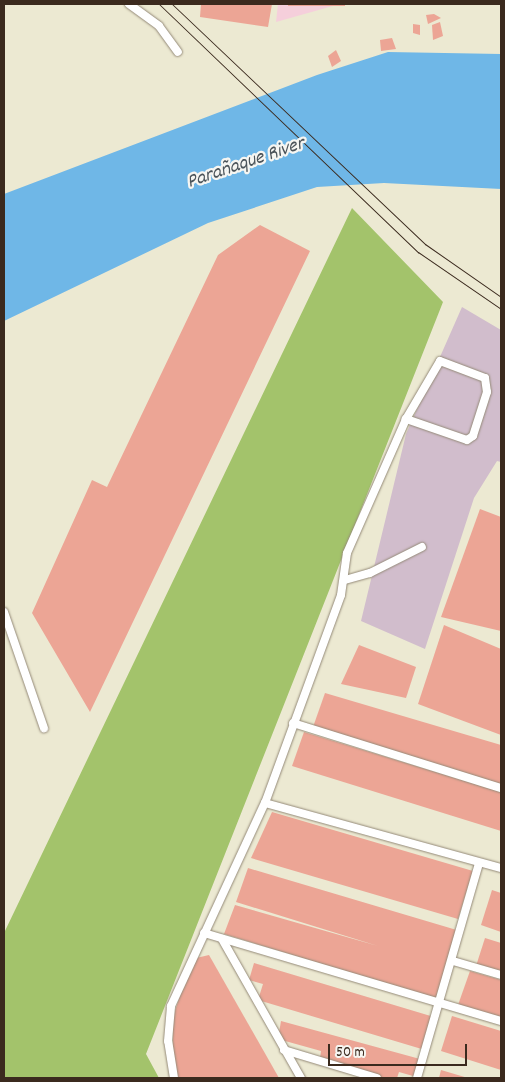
<!DOCTYPE html>
<meta charset="utf-8">
<style>
body{margin:0}
#map{position:relative;width:505px;height:1082px;overflow:hidden;background:#ece9d2;font-family:Dekko,sans-serif}
div>[style]{position:absolute}
[style*='--x']{left:calc(var(--x)*1px);top:calc(var(--y)*1px);width:calc(var(--w)*1px);rotate:calc(var(--a)*1deg)}
.built>*{inset:0;background:#f5cfdb}
.industrial>*{inset:0;background:#d1bdcc}
.green>*{inset:0;background:#a3c36b}
.water>*{inset:0;background:#6fb7e7}
.building>*{inset:0;background:#eca595}
.roads{filter:drop-shadow(0 0 1px #948a78) drop-shadow(0 0 1px #948a78)}
.lane>*{height:8px;margin:-4px;padding:0 4px;transform-origin:4px;border-radius:4px;background:#fff}
.tram>*{height:1px;margin:-0.5px;padding:0 0.5px;transform-origin:0.5px;border-radius:0.5px;background:#3b2a1e}
span{translate:-50% -50%;white-space:nowrap;text-align:center;line-height:1.15;-webkit-text-stroke:4.5px #f6f6f2;paint-order:stroke}
.water-label{font-size:20px;color:#4b545a;font-style:italic}
.frame{position:absolute;inset:0;border:5px solid #3b2a1e;pointer-events:none}
.scale{position:absolute;left:328px;top:1044px;width:139px;height:22px;box-sizing:border-box;border:2px solid #3b2a1e;border-top:0;padding-left:6px;font-size:15px;line-height:18px;white-space:nowrap;color:#3b2a1e;-webkit-text-stroke:4px #f6f6f2;paint-order:stroke}
</style>
<div id="map">
<div class="built">
<i style="clip-path:polygon(278px 4px,340px 4px,276px 22px)"></i>
</div>
<div class="industrial">
<i style="clip-path:polygon(462px 307px,501px 330px,501px 462px,497px 461px,474px 498px,425px 649px,361px 621px,406px 434px)"></i>
</div>
<div class="green">
<i style="clip-path:polygon(352px 208px,443px 302px,146px 1054px,159px 1078px,4px 1078px,4px 933px)"></i>
</div>
<div class="water">
<i style="clip-path:polygon(388px 52px,501px 54px,501px 189px,384px 183px,317px 187px,208px 223px,4px 321px,4px 194px,317px 75px)"></i>
</div>
<div class="building">
<i style="clip-path:polygon(201px 4px,272px 4px,268px 27px,200px 17px)"></i>
<i style="clip-path:polygon(288px 4px,345px 4px,345px 6px,288px 6px)"></i>
<i style="clip-path:polygon(434px 14px,441px 18px,428px 24px,426px 15px)"></i>
<i style="clip-path:polygon(440px 22px,443px 36px,433px 40px,432px 25px)"></i>
<i style="clip-path:polygon(413px 24px,420px 25px,420px 35px,413px 33px)"></i>
<i style="clip-path:polygon(392px 38px,396px 49px,381px 51px,380px 40px)"></i>
<i style="clip-path:polygon(336px 50px,341px 61px,332px 67px,328px 56px)"></i>
<i style="clip-path:polygon(260px 225px,310px 251px,90px 712px,32px 613px,92px 480px,107px 487px,218px 255px)"></i>
<i style="clip-path:polygon(480px 509px,501px 517px,501px 631px,441px 617px)"></i>
<i style="clip-path:polygon(444px 625px,501px 649px,501px 735px,418px 704px)"></i>
<i style="clip-path:polygon(359px 645px,416px 667px,406px 698px,341px 684px)"></i>
<i style="clip-path:polygon(325px 693px,501px 745px,501px 784px,313px 727px)"></i>
<i style="clip-path:polygon(304px 732px,501px 792px,501px 831px,292px 766px)"></i>
<i style="clip-path:polygon(272px 812px,473px 871px,458px 919px,251px 858px)"></i>
<i style="clip-path:polygon(248px 868px,460px 931px,440px 1000px,224px 934px,235px 905px,378px 946px,236px 902px)"></i>
<i style="clip-path:polygon(492px 890px,501px 893px,501px 932px,481px 925px)"></i>
<i style="clip-path:polygon(485px 938px,501px 943px,501px 973px,476px 966px)"></i>
<i style="clip-path:polygon(209px 955px,279px 1078px,178px 1078px,173px 1070px,173px 1017px,192px 959px)"></i>
<i style="clip-path:polygon(254px 963px,434px 1017px,425px 1050px,258px 1000px,263px 984px,249px 980px)"></i>
<i style="clip-path:polygon(470px 971px,501px 980px,501px 1018px,458px 1005px)"></i>
<i style="clip-path:polygon(452px 1016px,501px 1031px,501px 1070px,441px 1051px)"></i>
<i style="clip-path:polygon(281px 1021px,420px 1059px,413px 1076px,399px 1072px,397px 1078px,380px 1078px,320px 1059px,321px 1051px,278px 1039px)"></i>
<i style="clip-path:polygon(441px 1070px,468px 1078px,439px 1078px)"></i>
</div>
<div class="roads">
<div class="lane">
<i style="--x:129;--y:4;--w:37;--a:36"></i>
<i style="--x:159;--y:26;--w:32;--a:54"></i>
<i style="--x:345;--y:580;--w:26;--a:-16"></i>
<i style="--x:370;--y:573;--w:58;--a:-26.6"></i>
<i style="--x:4;--y:612;--w:123;--a:71"></i>
<i style="--x:293;--y:723;--w:218;--a:17.4"></i>
<i style="--x:265;--y:803;--w:245;--a:15.4"></i>
<i style="--x:204;--y:933;--w:310;--a:16.5"></i>
<i style="--x:222;--y:939;--w:160;--a:60.4"></i>
<i style="--x:453;--y:961;--w:50;--a:16.3"></i>
<i style="--x:284;--y:1050;--w:97;--a:16.8"></i>
<i style="--x:174;--y:1078;--w:37;--a:-99"></i>
<i style="--x:168;--y:1041;--w:35;--a:-85"></i>
<i style="--x:171;--y:1006;--w:224;--a:-65.2"></i>
<i style="--x:265;--y:803;--w:221;--a:-69.9"></i>
<i style="--x:341;--y:595;--w:42;--a:-81.9"></i>
<i style="--x:347;--y:553;--w:146;--a:-66.2"></i>
<i style="--x:406;--y:419;--w:67;--a:-59.6"></i>
<i style="--x:440;--y:361;--w:48;--a:20.7"></i>
<i style="--x:485;--y:378;--w:14;--a:82"></i>
<i style="--x:487;--y:392;--w:46;--a:107.7"></i>
<i style="--x:473;--y:436;--w:7;--a:146"></i>
<i style="--x:467;--y:440;--w:65;--a:-161"></i>
<i style="--x:417;--y:1078;--w:224;--a:-73.9"></i>
</div>
</div>
<div class="tram">
<i style="--x:159;--y:4;--w:359;--a:43.8"></i>
<i style="--x:418;--y:252;--w:101;--a:34.5"></i>
<i style="--x:172;--y:4;--w:349;--a:43.5"></i>
<i style="--x:425;--y:244;--w:93;--a:34.9"></i>
</div>
<div class="water-label">
<span style="left:246px;top:164px;rotate:-19deg">Parañaque River</span>
</div>
<div class="frame"></div>
<div class="scale">50 m</div>
</div>
